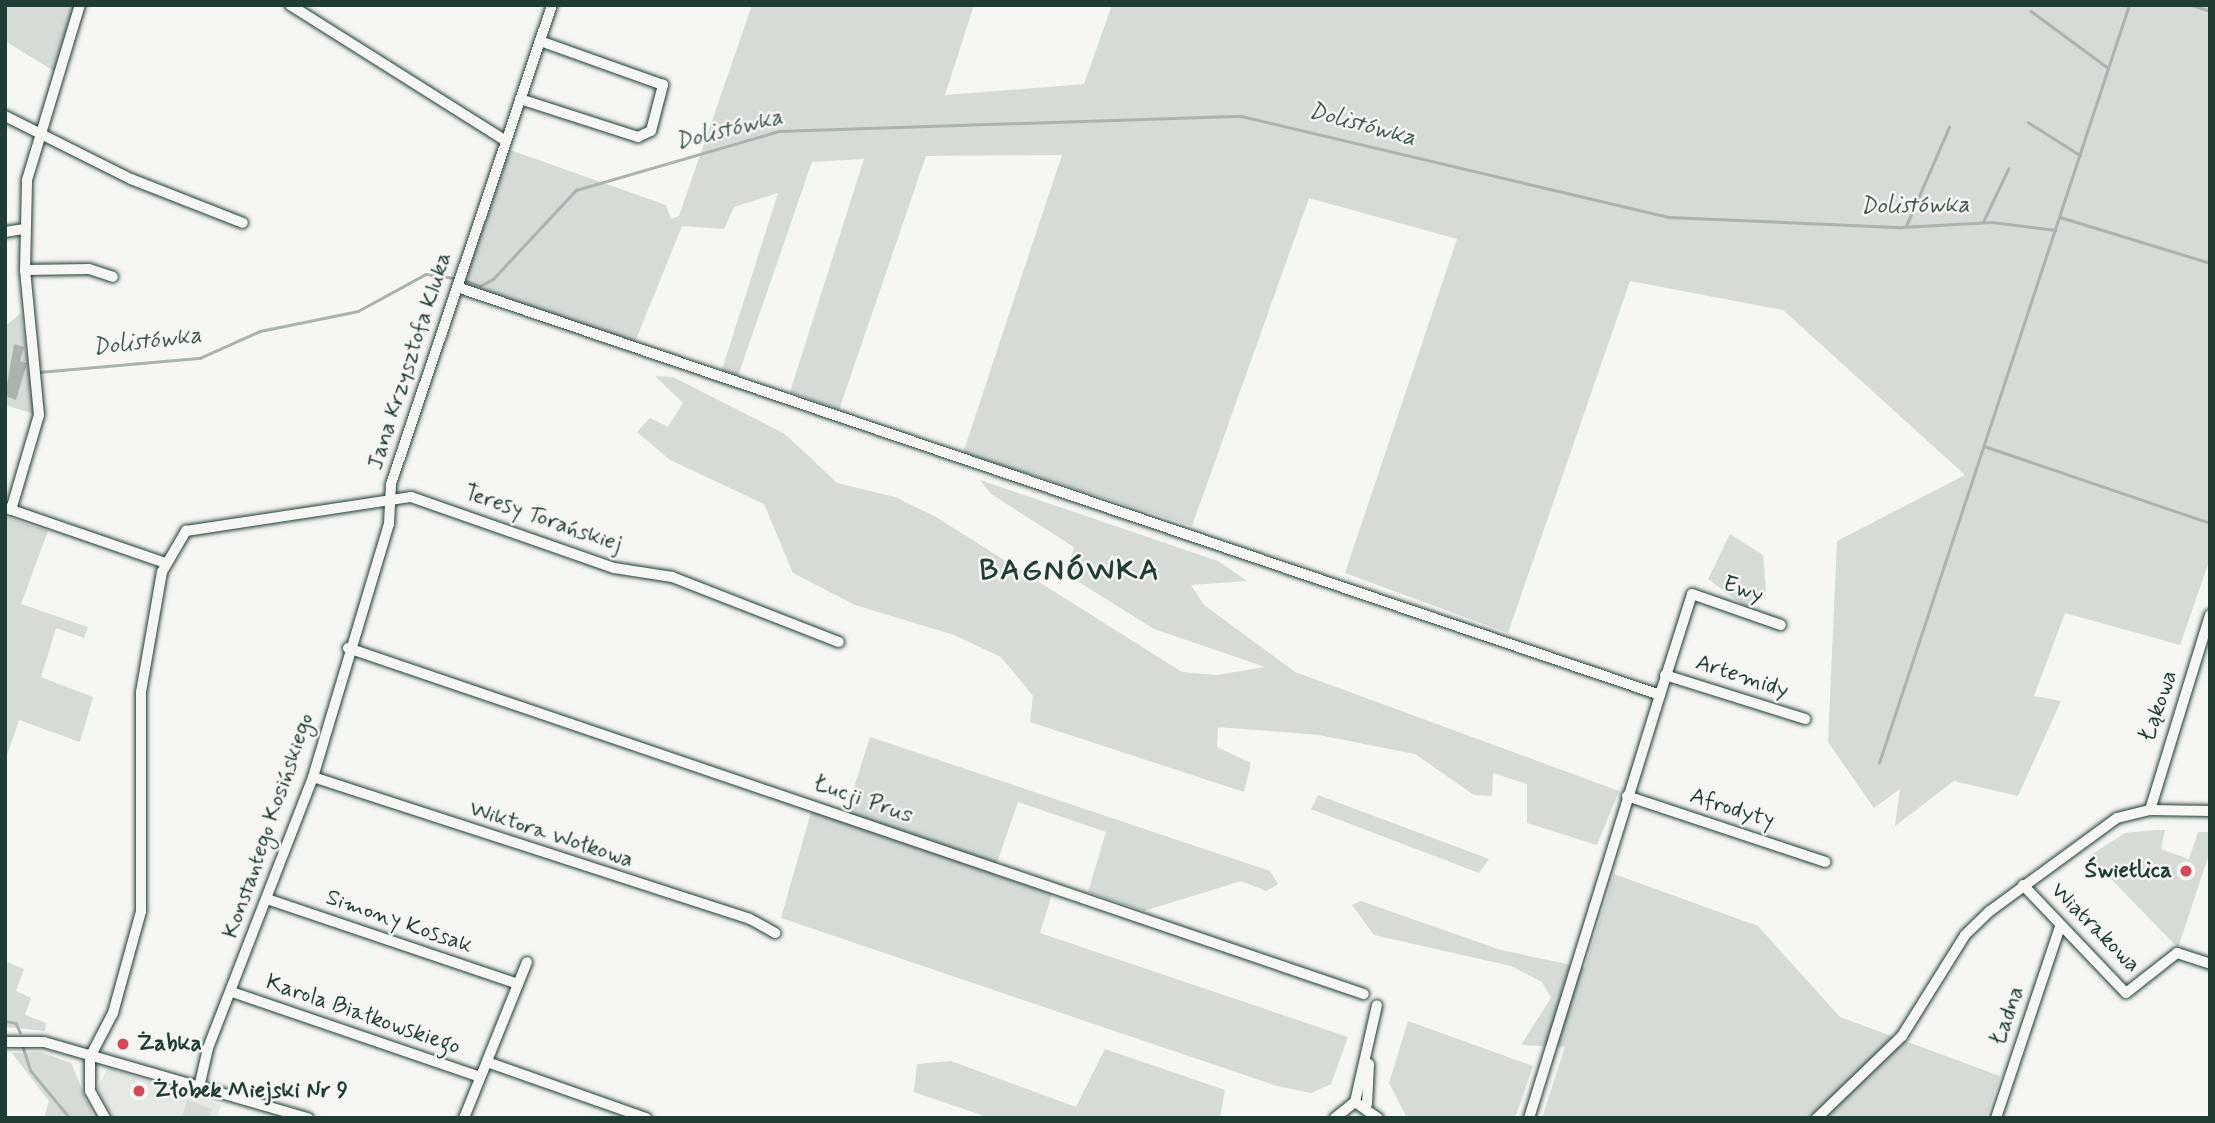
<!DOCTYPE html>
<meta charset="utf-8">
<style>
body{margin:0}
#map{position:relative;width:2215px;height:1123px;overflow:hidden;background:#f6f6f2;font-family:Mynerve,sans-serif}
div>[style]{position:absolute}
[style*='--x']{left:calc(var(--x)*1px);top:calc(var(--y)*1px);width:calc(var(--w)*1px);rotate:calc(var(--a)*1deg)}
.built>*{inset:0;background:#e6e8e4}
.green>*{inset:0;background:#d6dbd6}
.water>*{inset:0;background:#aab3ae}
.stream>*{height:2.5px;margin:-1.25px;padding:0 1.25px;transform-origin:1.25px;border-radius:1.25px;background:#aab3ae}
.roads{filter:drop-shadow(0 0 2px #1f3d34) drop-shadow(0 0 2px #1f3d34)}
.minor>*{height:10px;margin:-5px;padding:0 5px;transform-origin:5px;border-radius:5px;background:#f6f6f2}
.dots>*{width:19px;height:19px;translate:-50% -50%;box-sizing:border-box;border:4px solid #f6f6f2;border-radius:50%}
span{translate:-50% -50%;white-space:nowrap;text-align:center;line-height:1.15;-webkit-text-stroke:5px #f6f6f2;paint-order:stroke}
.street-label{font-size:23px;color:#1f3d34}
.poi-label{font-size:23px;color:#1f3d34;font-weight:700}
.right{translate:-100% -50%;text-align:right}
.left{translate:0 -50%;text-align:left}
.water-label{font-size:24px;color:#425a52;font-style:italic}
.district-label{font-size:30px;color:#1f3d34;font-weight:700;letter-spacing:2px}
.frame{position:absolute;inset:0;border:7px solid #1f3d34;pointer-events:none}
</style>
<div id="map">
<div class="built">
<i style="clip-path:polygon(108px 1068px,221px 1105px,217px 1118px,114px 1118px,97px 1088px)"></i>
</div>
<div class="green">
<i style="clip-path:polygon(5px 5px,80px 5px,57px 73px,5px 41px)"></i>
<i style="clip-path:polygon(752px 5px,974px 5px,945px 95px,1084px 84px,1112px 5px,2210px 5px,2210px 559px,2180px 645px,2065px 613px,2034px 696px,2061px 701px,2018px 796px,1954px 781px,1895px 826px,1900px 789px,1874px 808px,1828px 742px,1837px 541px,1965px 475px,1783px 310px,1630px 281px,1508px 633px,1345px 573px,1457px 239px,1309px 198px,1192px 526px,963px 453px,1062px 155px,926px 156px,839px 410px,790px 392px,864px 159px,812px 162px,738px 376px,722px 370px,778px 193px,734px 207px,724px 229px,682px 226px,635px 342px,463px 287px,510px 150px,666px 205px,671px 219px,679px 216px)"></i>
<i style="clip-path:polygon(21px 313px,34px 414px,5px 405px,5px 326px)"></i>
<i style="clip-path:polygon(655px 376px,673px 377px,785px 434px,837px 483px,895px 497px,936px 517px,1182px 672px,1217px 675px,1265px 667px,1154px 629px,1066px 574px,1074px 547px,991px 494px,980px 480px,1218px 561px,1247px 581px,1191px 585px,1204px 605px,1295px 672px,1619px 791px,1597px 845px,1527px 823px,1527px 784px,1493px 773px,1492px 796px,1474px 795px,1415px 754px,1319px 735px,1218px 727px,1217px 747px,1251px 763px,1244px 792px,1030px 722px,1033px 696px,1001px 657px,954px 635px,855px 605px,793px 573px,764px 504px,670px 460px,637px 432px,650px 418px,668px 427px,683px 403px)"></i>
<i style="clip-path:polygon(5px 517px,48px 531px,21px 604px,88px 627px,84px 638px,56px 628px,41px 677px,93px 697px,80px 742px,19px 720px,5px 761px)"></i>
<i style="clip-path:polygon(1730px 534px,1763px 555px,1766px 591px,1747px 608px,1708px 579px)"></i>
<i style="clip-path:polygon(870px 737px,1270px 871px,1278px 884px,1266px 891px,1241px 881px,1144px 911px,1088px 892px,1106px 832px,1018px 802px,993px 874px,1052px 894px,1040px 933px,1348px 1037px,1331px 1084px,1311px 1093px,1277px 1086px,781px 918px,813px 805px,845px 816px)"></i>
<i style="clip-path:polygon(1318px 795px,1489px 859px,1479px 873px,1311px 809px)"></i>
<i style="clip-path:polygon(2157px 830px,2165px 830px,2161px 849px,2189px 859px,2198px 832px,2210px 832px,2210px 851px,2178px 948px,2089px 856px,2125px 833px)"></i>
<i style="clip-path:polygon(1614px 874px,1758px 926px,1840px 1017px,2000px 1076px,1986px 1118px,1542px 1118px,1565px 1047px,1521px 1045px,1551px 998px,1542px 982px,1511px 966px,1374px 935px,1352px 905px,1361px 901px,1501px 950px,1585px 968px)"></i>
<i style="clip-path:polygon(5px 961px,24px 969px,16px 991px,31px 998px,25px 1015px,46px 1023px,45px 1031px,5px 1027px)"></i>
<i style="clip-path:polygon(1408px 1021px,1533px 1066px,1515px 1118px,1407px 1118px,1389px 1083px)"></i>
<i style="clip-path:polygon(1105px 1049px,1225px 1090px,1220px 1118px,990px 1118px,914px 1092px,917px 1064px,951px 1061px,1076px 1107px)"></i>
<i style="clip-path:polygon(40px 1052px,71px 1063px,94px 1118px,44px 1118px,49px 1101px,12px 1053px)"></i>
<i style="clip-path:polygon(187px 1100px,212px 1109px,209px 1118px,182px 1118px)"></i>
</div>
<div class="water">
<i style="clip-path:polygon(14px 344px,24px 347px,20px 361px,27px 363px,16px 400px,5px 396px)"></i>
</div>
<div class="stream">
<i style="--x:2192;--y:5;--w:19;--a:18"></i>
<i style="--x:2031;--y:11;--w:94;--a:36.4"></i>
<i style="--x:2028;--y:122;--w:62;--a:32.4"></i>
<i style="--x:2060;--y:217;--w:157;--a:17"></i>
<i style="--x:1983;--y:222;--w:59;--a:-64.7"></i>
<i style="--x:1906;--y:226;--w:108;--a:-66.5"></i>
<i style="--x:467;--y:281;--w:14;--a:21"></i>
<i style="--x:480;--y:286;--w:15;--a:-28"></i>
<i style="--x:493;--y:279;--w:122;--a:-47"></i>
<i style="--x:576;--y:190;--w:211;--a:-16.2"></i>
<i style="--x:779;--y:131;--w:462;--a:-1.9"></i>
<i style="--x:1241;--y:116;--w:440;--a:13.3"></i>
<i style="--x:1669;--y:217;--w:232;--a:2.5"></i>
<i style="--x:1901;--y:227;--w:91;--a:-3.1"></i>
<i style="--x:1992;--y:222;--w:64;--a:7.2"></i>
<i style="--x:39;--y:372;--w:162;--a:-5"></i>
<i style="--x:200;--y:358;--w:66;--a:-24.2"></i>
<i style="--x:260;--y:331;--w:100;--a:-11.5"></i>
<i style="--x:358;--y:311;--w:77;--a:-28.6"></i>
<i style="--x:426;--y:274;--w:28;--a:8"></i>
<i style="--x:1984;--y:446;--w:239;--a:18.8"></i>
<i style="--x:1879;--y:763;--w:798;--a:-71.75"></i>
<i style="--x:5;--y:1021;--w:11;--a:10"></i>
<i style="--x:16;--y:1023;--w:10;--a:66"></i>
<i style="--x:23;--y:1047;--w:25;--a:72"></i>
<i style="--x:31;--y:1071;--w:61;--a:50.3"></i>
</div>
<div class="roads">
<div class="minor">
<i style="--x:290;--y:5;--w:255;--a:32.2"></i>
<i style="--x:520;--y:99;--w:124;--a:17.9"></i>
<i style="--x:638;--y:137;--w:14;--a:-25"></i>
<i style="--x:651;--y:131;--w:48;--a:-75.4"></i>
<i style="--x:663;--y:85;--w:131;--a:-160.3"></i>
<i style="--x:5;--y:116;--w:141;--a:26.6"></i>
<i style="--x:131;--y:179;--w:120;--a:21.4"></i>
<i style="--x:5;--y:232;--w:18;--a:-9"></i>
<i style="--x:25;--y:270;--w:64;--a:-0.9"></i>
<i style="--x:89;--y:269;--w:25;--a:18"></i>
<i style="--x:457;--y:287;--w:1270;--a:18.73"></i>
<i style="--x:1660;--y:695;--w:443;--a:107.2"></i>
<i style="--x:6;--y:508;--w:169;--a:19"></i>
<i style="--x:11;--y:510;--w:99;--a:-73.6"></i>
<i style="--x:39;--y:415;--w:146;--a:-95.5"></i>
<i style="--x:25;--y:270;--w:90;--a:-88.7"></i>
<i style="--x:27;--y:180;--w:183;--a:-73.2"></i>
<i style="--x:348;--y:648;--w:1073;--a:18.81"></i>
<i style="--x:1665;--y:675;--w:147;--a:17.4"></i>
<i style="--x:1660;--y:695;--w:106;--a:-72.4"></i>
<i style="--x:1692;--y:594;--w:94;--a:19.2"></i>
<i style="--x:313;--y:777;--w:459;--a:18"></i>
<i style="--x:750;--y:919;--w:29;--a:29"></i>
<i style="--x:1627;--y:796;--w:209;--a:18.4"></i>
<i style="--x:2150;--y:810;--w:204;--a:-72.9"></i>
<i style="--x:2023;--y:885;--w:149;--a:46.4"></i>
<i style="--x:2126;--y:993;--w:65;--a:-38.1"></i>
<i style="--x:2177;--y:953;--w:35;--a:18"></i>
<i style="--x:267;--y:899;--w:265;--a:18.7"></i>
<i style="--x:232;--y:992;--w:262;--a:18.9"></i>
<i style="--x:5;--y:1042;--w:39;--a:0"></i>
<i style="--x:44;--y:1042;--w:275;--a:16.1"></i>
<i style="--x:487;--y:1062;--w:169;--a:19.4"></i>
<i style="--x:200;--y:1083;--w:36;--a:-77"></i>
<i style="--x:208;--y:1048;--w:291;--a:-68.8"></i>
<i style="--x:313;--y:777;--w:264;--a:-73.3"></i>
<i style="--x:389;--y:524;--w:40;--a:-87.1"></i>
<i style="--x:391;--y:484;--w:505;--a:-71.42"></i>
<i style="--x:1355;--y:1102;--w:99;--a:-77.2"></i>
<i style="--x:1367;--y:1104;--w:40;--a:-87.1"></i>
<i style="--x:105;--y:1118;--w:31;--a:-119"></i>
<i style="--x:90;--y:1091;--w:34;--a:-90"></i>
<i style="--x:90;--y:1057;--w:50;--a:-62.4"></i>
<i style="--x:113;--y:1013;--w:106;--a:-74.6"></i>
<i style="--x:141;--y:911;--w:219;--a:-90"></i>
<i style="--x:141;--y:692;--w:122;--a:-80.1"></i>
<i style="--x:162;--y:572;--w:48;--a:-59.7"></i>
<i style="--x:186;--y:531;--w:228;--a:-8.6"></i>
<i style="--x:411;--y:497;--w:215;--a:19.3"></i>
<i style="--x:614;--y:568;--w:59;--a:8.8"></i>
<i style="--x:672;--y:577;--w:179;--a:21.3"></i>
<i style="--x:464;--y:1118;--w:168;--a:-68"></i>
<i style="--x:1335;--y:1118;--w:26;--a:-39"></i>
<i style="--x:1355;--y:1102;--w:28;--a:35"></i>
<i style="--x:1817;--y:1118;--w:118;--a:-44"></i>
<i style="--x:1902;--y:1036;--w:119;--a:-58"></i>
<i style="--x:1965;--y:935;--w:35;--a:-44"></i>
<i style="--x:1990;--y:911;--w:157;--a:-36.2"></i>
<i style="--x:2117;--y:818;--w:34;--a:-14"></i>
<i style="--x:2150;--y:810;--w:60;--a:1"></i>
<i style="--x:1996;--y:1118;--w:201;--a:-71.5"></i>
</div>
</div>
<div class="dots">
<i style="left:2186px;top:871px;background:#d1495b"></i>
<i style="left:123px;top:1044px;background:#d1495b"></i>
<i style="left:139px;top:1091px;background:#d1495b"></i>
</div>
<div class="street-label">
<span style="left:410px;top:361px;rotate:-72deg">Jana Krzysztofa Kluka</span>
<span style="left:543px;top:519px;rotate:19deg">Teresy Torańskiej</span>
<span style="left:1743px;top:590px;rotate:19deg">Ewy</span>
<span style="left:1742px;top:677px;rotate:18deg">Artemidy</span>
<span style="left:2159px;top:706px;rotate:-71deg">Łąkowa</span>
<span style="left:863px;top:800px;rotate:19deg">Łucji Prus</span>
<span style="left:1732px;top:809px;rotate:18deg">Afrodyty</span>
<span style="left:269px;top:826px;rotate:-71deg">Konstantego Kosińskiego</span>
<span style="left:551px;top:835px;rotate:18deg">Wiktora Wołkowa</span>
<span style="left:399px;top:922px;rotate:19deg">Simony Kossak</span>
<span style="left:2095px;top:928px;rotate:45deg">Wiatrakowa</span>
<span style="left:363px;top:1015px;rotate:19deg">Karola Białkowskiego</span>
<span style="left:2008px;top:1016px;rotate:-71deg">Ładna</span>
</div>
<div class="poi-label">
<span class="right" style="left:2172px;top:871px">Świetlica</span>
<span class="left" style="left:137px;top:1044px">Żabka</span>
<span class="left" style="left:153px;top:1091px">Żłobek Miejski Nr 9</span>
</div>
<div class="water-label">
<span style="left:1362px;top:125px;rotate:15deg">Dolistówka</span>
<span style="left:729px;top:130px;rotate:-14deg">Dolistówka</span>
<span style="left:1915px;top:206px;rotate:-1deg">Dolistówka</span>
<span style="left:147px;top:342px;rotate:-7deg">Dolistówka</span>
</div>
<div class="district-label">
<span style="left:1070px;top:571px">BAGNÓWKA</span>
</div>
<div class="frame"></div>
</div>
